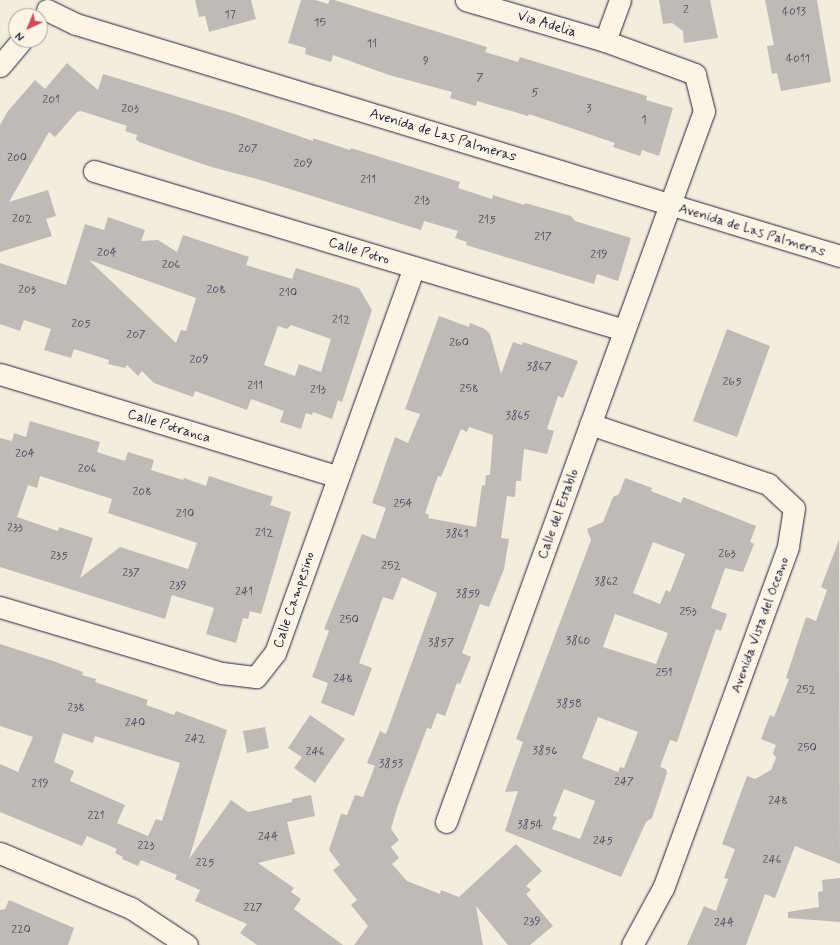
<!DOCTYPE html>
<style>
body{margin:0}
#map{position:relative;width:840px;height:945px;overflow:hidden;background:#f3edde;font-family:Mynerve,sans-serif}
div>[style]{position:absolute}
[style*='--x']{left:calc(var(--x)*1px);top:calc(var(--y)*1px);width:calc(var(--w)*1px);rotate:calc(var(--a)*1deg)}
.building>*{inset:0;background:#bfbab6}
.roads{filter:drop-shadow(0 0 1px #22223b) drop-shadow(0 0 1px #22223b)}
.minor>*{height:21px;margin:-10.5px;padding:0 10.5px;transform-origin:10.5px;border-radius:10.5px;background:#fcf5e5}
span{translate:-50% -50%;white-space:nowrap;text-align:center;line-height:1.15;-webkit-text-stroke:4px #fcf5e5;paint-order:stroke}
.number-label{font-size:12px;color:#49485a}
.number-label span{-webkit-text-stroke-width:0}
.street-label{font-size:14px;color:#22223b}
.north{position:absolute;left:8px;top:8px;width:40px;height:40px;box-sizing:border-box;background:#fcf5e5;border:1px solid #a5a1a1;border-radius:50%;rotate:224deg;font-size:11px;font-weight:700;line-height:16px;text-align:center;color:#22223b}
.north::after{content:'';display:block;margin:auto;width:14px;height:18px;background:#d1495b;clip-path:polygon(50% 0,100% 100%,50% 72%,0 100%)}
</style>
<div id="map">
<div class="building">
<i style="clip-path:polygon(195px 0,251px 0,256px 19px,209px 32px,205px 16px,199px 17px)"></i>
<i style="clip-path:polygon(301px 0,315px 0,328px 4px,330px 0,334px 0,487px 47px,485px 52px,518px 62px,520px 57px,647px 96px,646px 100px,673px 108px,659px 156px,642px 150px,640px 156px,613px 147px,615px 143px,529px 114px,528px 116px,477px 101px,476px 106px,450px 98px,452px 92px,389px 75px,333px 55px,331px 62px,305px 54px,306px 48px,288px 43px)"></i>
<i style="clip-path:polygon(659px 0,710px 0,718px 38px,684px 43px,683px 31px,672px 23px,663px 24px)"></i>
<i style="clip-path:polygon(765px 0,817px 0,831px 82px,781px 91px,777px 73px,772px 74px,767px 46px,774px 45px)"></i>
<i style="clip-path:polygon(67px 63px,98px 90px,103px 74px,235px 114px,313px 141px,313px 138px,350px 150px,351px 148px,409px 166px,460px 182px,458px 188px,492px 199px,493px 195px,524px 205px,525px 203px,571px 216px,575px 221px,631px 238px,618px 281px,597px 274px,594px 284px,466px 245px,467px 242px,455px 238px,458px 231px,424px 221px,421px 230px,264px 181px,208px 166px,139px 142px,136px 139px,137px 135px,125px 131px,127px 126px,81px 111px,77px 112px,55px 137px,49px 132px,9px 202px,48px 190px,56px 216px,46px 219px,52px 236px,0 252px,0 125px,8px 111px,35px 80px,45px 89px)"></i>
<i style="clip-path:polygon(evenodd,108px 217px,145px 230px,141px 241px,158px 240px,177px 252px,183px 235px,249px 257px,246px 265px,292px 279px,296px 268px,359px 288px,372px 310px,342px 402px,338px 400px,332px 419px,313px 412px,312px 415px,306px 413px,301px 429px,280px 422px,284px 411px,251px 399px,247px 410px,195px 391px,193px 397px,154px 383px,142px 371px,138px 376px,127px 365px,125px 368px,108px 364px,109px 360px,74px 349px,71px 358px,44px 350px,51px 329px,24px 320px,20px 331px,0 324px,0 263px,66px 285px,85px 224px,104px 230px,108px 217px,89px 260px,196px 298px,186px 331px,181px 330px,176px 343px,89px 260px,108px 217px,291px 325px,331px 339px,321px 372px,299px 364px,295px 376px,264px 365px,278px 326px,287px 329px,291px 325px)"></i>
<i style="clip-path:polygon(evenodd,439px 316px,469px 327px,470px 323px,485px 329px,490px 334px,501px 374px,513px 342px,522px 345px,523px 342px,578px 361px,563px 398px,558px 396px,547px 429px,554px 431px,547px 454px,524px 449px,521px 481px,516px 481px,515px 497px,507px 496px,501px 538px,509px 539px,504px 569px,489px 607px,480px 604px,462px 653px,471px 657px,460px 684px,457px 683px,445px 716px,437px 713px,431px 729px,427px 728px,397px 808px,391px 829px,399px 840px,391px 847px,399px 858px,392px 864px,407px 881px,440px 894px,441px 890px,459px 897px,516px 844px,542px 871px,526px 886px,531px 890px,526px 894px,553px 926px,530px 945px,508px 945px,476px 906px,483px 945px,354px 945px,368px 926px,351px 905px,357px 900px,333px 870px,340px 865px,329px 850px,341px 814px,347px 815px,355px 795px,363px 797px,375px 766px,367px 763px,380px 731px,386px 734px,437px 593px,402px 577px,393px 600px,383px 597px,359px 663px,372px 668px,354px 716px,321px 703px,328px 683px,312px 677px,329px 631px,324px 629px,362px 534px,375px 539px,386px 508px,372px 503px,395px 437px,408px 443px,420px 414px,405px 409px,439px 316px,469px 427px,493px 435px,490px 475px,486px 475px,485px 486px,482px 485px,476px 527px,428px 518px,429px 515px,425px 513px,438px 476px,441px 477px,461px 429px,467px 432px,469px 427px)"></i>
<i style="clip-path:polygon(727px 329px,770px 346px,737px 437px,693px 421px)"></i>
<i style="clip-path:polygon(evenodd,30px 421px,100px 442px,97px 452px,125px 461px,128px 452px,154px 460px,151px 470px,183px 480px,184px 478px,206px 486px,209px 476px,273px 497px,270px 505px,291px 512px,261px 614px,250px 611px,248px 619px,243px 618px,236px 643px,206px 634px,214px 608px,172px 595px,165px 619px,0 567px,0 438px,12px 441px,14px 433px,26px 437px,30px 421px,40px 476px,112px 499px,108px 513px,197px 543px,188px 569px,120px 547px,80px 578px,93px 538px,59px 527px,58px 531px,17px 517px,28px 485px,37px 488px,40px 476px)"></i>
<i style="clip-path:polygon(evenodd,625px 478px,652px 488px,651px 491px,681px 503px,683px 497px,756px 526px,750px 542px,754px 544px,743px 572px,725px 568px,711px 608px,727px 614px,721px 631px,716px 629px,677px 742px,670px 740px,660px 767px,666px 769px,667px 773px,652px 818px,646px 822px,621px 877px,505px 831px,518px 791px,505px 792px,523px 742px,516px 739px,591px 540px,587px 529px,603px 522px,613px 497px,619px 494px,625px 478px,653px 542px,685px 554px,670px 592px,666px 590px,660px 604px,633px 593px,653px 542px,625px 478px,615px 614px,668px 633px,656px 664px,603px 647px,615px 614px,625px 478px,598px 717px,638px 732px,624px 768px,620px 767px,618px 772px,582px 758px,598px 717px,625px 478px,564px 789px,595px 801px,580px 839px,552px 829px,557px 817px,553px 816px,564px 789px)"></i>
<i style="clip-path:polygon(839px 540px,840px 864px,795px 846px,775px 898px,765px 894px,746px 945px,687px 945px,704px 906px,716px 911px,728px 879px,724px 878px,735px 849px,722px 844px,747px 776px,755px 779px,771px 770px,776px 758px,773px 753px,776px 745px,761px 739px,770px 715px,774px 717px,789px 679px,786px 678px,806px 617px,816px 621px,827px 590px,821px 587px)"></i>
<i style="clip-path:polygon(evenodd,0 644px,53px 661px,83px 672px,82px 675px,96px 679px,95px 682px,148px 700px,146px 705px,174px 715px,176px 711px,227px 730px,189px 859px,231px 800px,248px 812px,292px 802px,292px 799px,311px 795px,315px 816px,287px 822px,295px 854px,258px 863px,294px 888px,291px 892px,301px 899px,294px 909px,343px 945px,257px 945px,240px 933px,247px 924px,195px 901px,200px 890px,175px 879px,177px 875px,141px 860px,138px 866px,122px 859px,123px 857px,115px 853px,117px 849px,87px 836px,82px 846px,0 812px,0 764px,18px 772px,33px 737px,0 726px,0 644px,63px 733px,93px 743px,95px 736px,180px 763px,162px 821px,156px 819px,148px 836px,117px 823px,125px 805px,70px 781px,74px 771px,54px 762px,63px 733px)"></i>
<i style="clip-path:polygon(310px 715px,345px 739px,315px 783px,294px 768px,302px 757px,288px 748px)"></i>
<i style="clip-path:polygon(265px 727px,269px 748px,247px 753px,243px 731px)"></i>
<i style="clip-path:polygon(840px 878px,840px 922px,788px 918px,788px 912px,819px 907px,818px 892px,823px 891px,822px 880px)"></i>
<i style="clip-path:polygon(9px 900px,74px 928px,68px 945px,0 945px,0 910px,5px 909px)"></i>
</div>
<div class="roads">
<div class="minor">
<i style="--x:47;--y:10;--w:32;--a:26"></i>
<i style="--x:76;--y:24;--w:798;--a:16.89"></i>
<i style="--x:605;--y:41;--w:44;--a:-69.9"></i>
<i style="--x:0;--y:66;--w:34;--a:-50"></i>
<i style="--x:94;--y:171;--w:553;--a:16.7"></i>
<i style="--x:0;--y:374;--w:353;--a:16.9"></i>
<i style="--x:590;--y:424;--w:188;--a:18.6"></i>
<i style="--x:768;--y:484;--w:35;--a:43"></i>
<i style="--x:794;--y:508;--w:39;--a:99"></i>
<i style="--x:788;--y:547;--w:363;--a:110.1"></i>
<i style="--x:663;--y:888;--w:65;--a:118.5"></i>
<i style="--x:0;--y:607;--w:232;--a:16.6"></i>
<i style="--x:222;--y:673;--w:34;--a:7"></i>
<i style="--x:256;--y:677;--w:31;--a:-52"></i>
<i style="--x:275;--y:653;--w:410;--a:-70.2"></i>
<i style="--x:446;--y:822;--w:756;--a:-70.06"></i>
<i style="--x:704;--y:111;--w:38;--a:-104"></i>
<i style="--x:695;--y:74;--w:96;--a:-159.9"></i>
<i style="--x:605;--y:41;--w:145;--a:-163.6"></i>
<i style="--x:0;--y:853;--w:142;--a:22.8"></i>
<i style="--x:131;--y:908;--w:67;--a:33.5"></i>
</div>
</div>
<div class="number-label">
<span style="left:686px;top:11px">2</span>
<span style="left:794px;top:13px">4013</span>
<span style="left:230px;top:16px">17</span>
<span style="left:320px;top:24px">15</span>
<span style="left:372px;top:45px">11</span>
<span style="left:798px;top:60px">4011</span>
<span style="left:426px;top:62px">9</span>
<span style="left:480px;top:79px">7</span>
<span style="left:535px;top:94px">5</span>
<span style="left:51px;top:101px">201</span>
<span style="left:130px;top:110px">203</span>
<span style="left:589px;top:110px">3</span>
<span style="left:644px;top:121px">1</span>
<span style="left:248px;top:150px">207</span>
<span style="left:17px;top:159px">200</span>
<span style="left:303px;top:165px">209</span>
<span style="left:368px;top:181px">211</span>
<span style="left:422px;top:202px">213</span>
<span style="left:22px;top:220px">202</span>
<span style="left:487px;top:221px">215</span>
<span style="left:543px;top:238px">217</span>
<span style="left:107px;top:254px">204</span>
<span style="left:599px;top:256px">219</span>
<span style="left:171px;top:266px">206</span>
<span style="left:27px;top:291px">203</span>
<span style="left:216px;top:291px">208</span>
<span style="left:288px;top:294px">210</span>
<span style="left:341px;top:321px">212</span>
<span style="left:81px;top:325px">205</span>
<span style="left:136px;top:336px">207</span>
<span style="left:459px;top:344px">260</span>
<span style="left:199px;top:361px">209</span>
<span style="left:539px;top:368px">3867</span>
<span style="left:732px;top:383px">265</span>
<span style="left:255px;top:387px">211</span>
<span style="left:469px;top:390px">258</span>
<span style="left:318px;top:391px">213</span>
<span style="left:518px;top:417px">3865</span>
<span style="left:25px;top:455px">204</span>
<span style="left:87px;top:470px">206</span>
<span style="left:142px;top:493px">208</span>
<span style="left:403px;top:505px">254</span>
<span style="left:185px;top:515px">210</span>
<span style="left:15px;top:529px">233</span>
<span style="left:264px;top:534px">212</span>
<span style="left:457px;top:535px">3861</span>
<span style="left:727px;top:555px">263</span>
<span style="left:59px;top:557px">235</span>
<span style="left:391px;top:567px">252</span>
<span style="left:131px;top:574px">237</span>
<span style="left:606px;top:583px">3862</span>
<span style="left:178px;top:587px">239</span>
<span style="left:244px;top:593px">241</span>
<span style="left:468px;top:595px">3859</span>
<span style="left:688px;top:613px">253</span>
<span style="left:349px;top:621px">250</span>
<span style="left:578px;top:642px">3860</span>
<span style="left:441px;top:644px">3857</span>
<span style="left:664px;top:674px">251</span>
<span style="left:343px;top:680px">248</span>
<span style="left:806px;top:691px">252</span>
<span style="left:569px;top:705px">3858</span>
<span style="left:76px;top:709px">238</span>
<span style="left:135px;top:724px">240</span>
<span style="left:195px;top:740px">242</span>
<span style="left:807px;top:749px">250</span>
<span style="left:545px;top:752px">3856</span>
<span style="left:315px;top:753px">246</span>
<span style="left:391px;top:765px">3853</span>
<span style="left:624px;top:783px">247</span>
<span style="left:40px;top:785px">219</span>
<span style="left:778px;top:802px">248</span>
<span style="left:96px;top:817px">221</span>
<span style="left:530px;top:826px">3854</span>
<span style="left:268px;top:838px">244</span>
<span style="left:603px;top:842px">245</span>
<span style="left:146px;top:847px">223</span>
<span style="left:772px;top:861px">246</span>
<span style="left:205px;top:864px">225</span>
<span style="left:253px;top:909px">227</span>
<span style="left:532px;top:923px">239</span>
<span style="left:724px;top:924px">244</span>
<span style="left:21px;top:931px">220</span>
</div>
<div class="street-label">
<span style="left:547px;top:24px;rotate:17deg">Via Adelia</span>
<span style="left:443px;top:135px;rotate:17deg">Avenida de Las Palmeras</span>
<span style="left:752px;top:230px;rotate:17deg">Avenida de Las Palmeras</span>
<span style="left:359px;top:251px;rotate:17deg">Calle Potro</span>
<span style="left:169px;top:426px;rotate:17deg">Calle Potranca</span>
<span style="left:558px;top:514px;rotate:-70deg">Calle del Establo</span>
<span style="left:294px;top:600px;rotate:-71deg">Calle Campesino</span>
<span style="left:760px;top:625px;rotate:-70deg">Avenida Vista del Oceano</span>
</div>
<div class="north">N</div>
</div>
